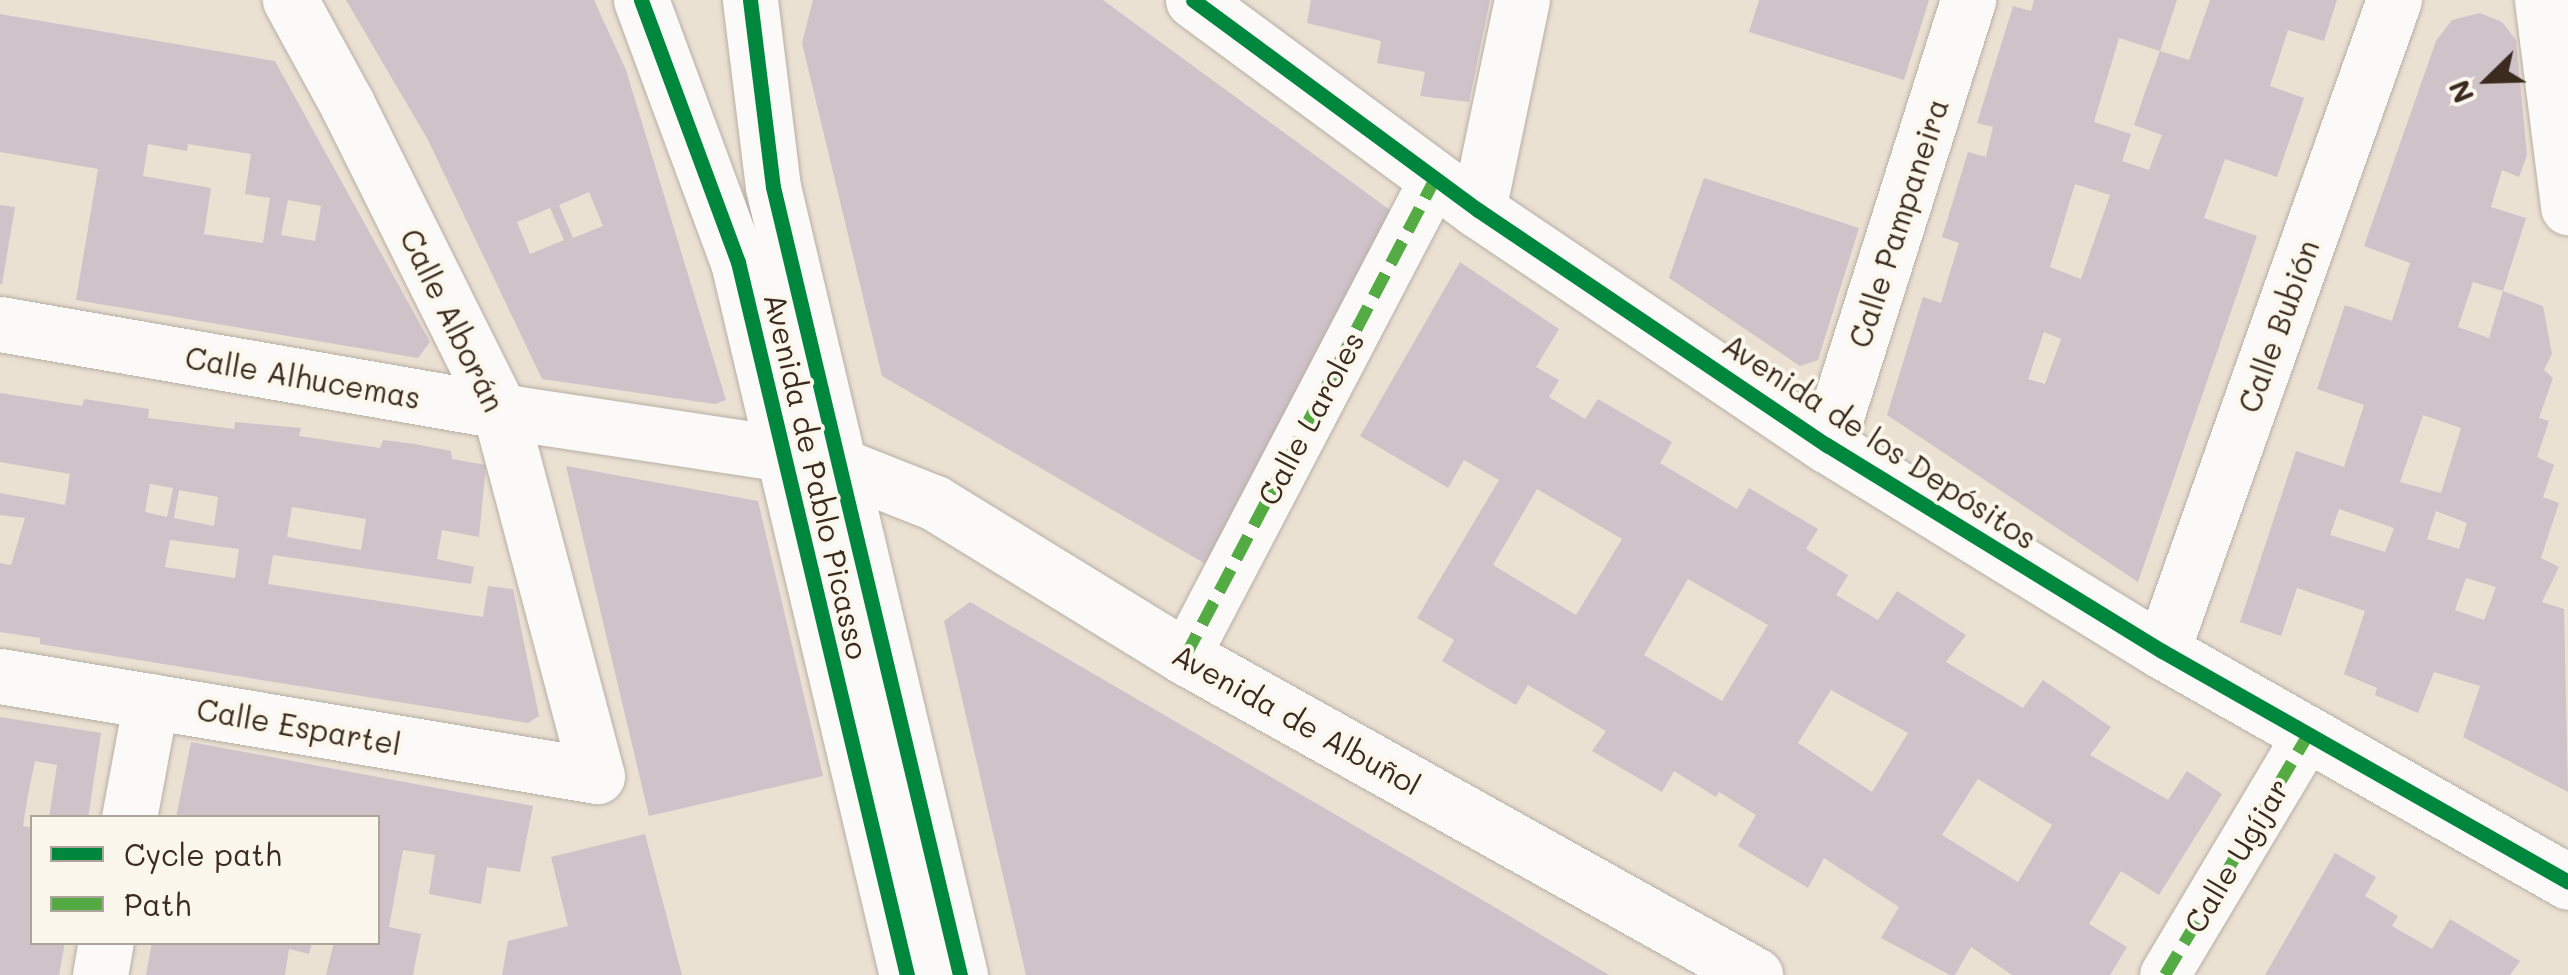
<!DOCTYPE html>
<meta charset="utf-8">
<style>
body{margin:0}
#map{position:relative;width:2568px;height:975px;overflow:hidden;background:#ebe1d3;font-family:Mali,sans-serif}
div>[style]{position:absolute}
[style*='--x']{left:calc(var(--x)*1px);top:calc(var(--y)*1px);width:calc(var(--w)*1px);rotate:calc(var(--a)*1deg)}
.building>*{inset:0;background:#cfc2c9}
.roads{filter:drop-shadow(0 0 2px #b7afa5) drop-shadow(0 0 2px #b7afa5)}
.pedestrian>*{height:50px;margin:-25px;padding:0 25px;transform-origin:25px;border-radius:25px;background:#fcfaf8}
.minor>*{height:55px;margin:-27.5px;padding:0 27.5px;transform-origin:27.5px;border-radius:27.5px;background:#fcfaf8}
.tertiary>*{height:55px;margin:-27.5px;padding:0 27.5px;transform-origin:27.5px;border-radius:27.5px;background:#fcfaf8}
.quiet>*{height:12px;margin-top:-6px;transform-origin:0;background:repeating-linear-gradient(90deg,#55ab43 0 25px,transparent 0 37px)}
.cycleway>*{height:15px;margin:-7.5px;padding:0 7.5px;transform-origin:7.5px;border-radius:7.5px;background:#00873e}
span{translate:-50% -50%;white-space:nowrap;text-align:center;line-height:1.15;-webkit-text-stroke:8px #fbf7ec;paint-order:stroke}
.street-label{font-size:30px;color:#3b2a1e}
.legend{position:absolute;left:30px;top:815px;width:350px;height:130px;box-sizing:border-box;background:#fbf7ec;border:2px solid #aea59a;margin:0;padding:12px 18px;list-style:none;font-size:30px;color:#3b2a1e}
.legend li{display:flex;align-items:center;gap:20px;height:50px}
.legend b{width:50px;border:2px solid #aea59a}
.north{position:absolute;left:2438px;top:30px;width:100px;height:100px;-webkit-text-stroke:8px #fbf7ec;paint-order:stroke;rotate:247deg;font-size:28px;font-weight:700;line-height:40px;text-align:center;color:#3b2a1e}
.north::after{content:'';display:block;margin:auto;width:35px;height:45px;background:#3b2a1e;clip-path:polygon(50% 0,100% 100%,50% 72%,0 100%)}
</style>
<div id="map">
<div class="building">
<i style="clip-path:polygon(evenodd,346px 0,594px 0,626px 70px,726px 400px,715px 404px,542px 379px,428px 140px,346px 0,589px 192px,603px 226px,573px 238px,559px 205px,589px 192px,346px 0,550px 208px,564px 240px,530px 254px,517px 222px,550px 208px)"></i>
<i style="clip-path:polygon(813px 0,1103px 0,1409px 224px,1209px 566px,882px 376px,802px 43px)"></i>
<i style="clip-path:polygon(1311px 0,1490px 0,1469px 102px,1420px 96px,1425px 72px,1377px 63px,1381px 41px,1307px 23px)"></i>
<i style="clip-path:polygon(1759px 0,1929px 0,1904px 80px,1749px 32px)"></i>
<i style="clip-path:polygon(evenodd,2034px 0,2177px 0,2160px 51px,2119px 38px,2094px 122px,2131px 134px,2122px 161px,2149px 170px,2162px 135px,2134px 125px,2145px 92px,2160px 51px,2189px 60px,2210px 0,2337px 0,2324px 41px,2288px 30px,2270px 86px,2304px 98px,2277px 177px,2225px 159px,2204px 218px,2257px 236px,2138px 582px,1887px 415px,1923px 297px,1941px 303px,1950px 272px,1959px 243px,1942px 237px,1968px 152px,1986px 157px,1993px 127px,1977px 123px,2013px 6px,2031px 11px,2034px 0,2075px 184px,2110px 195px,2081px 279px,2050px 267px,2075px 184px,2034px 0,2044px 332px,2061px 339px,2045px 384px,2028px 379px,2044px 332px)"></i>
<i style="clip-path:polygon(evenodd,2480px 13px,2502px 22px,2516px 40px,2527px 155px,2519px 177px,2502px 170px,2491px 207px,2526px 218px,2503px 291px,2473px 282px,2458px 327px,2489px 338px,2503px 291px,2543px 306px,2552px 354px,2544px 370px,2553px 378px,2539px 418px,2549px 421px,2537px 457px,2554px 465px,2543px 497px,2559px 503px,2541px 558px,2559px 567px,2542px 602px,2564px 609px,2568px 792px,2463px 737px,2480px 686px,2434px 672px,2418px 713px,2375px 695px,2377px 688px,2344px 674px,2365px 611px,2297px 588px,2281px 636px,2240px 622px,2296px 451px,2344px 467px,2364px 405px,2317px 389px,2345px 305px,2392px 321px,2410px 263px,2364px 246px,2436px 41px,2452px 20px,2480px 13px,2423px 415px,2461px 428px,2441px 493px,2400px 482px,2423px 415px,2480px 13px,2339px 509px,2394px 528px,2385px 552px,2330px 535px,2339px 509px,2480px 13px,2436px 511px,2467px 523px,2459px 549px,2427px 539px,2436px 511px,2480px 13px,2466px 578px,2496px 587px,2484px 620px,2455px 610px,2466px 578px)"></i>
<i style="clip-path:polygon(evenodd,0 14px,275px 61px,430px 342px,418px 358px,76px 300px,98px 169px,0 152px,0 14px,148px 144px,187px 151px,188px 144px,251px 154px,245px 194px,270px 198px,263px 243px,204px 234px,211px 188px,143px 176px,148px 144px,0 14px,288px 200px,321px 206px,315px 241px,281px 235px,288px 200px)"></i>
<i style="clip-path:polygon(1704px 178px,1859px 228px,1818px 360px,1800px 366px,1669px 278px)"></i>
<i style="clip-path:polygon(0 205px,15px 207px,2px 284px,0 284px)"></i>
<i style="clip-path:polygon(evenodd,1460px 262px,1559px 329px,1536px 367px,1559px 380px,1549px 397px,1585px 419px,1598px 399px,1672px 442px,1660px 463px,1737px 509px,1749px 488px,1818px 529px,1806px 549px,1848px 575px,1836px 595px,1878px 620px,1897px 591px,1966px 635px,1946px 662px,2023px 708px,2043px 680px,2111px 727px,2090px 755px,2097px 759px,2168px 800px,2187px 771px,2222px 794px,2159px 895px,2121px 871px,2089px 924px,2127px 947px,2110px 975px,2012px 975px,1971px 947px,1955px 975px,1950px 975px,1881px 938px,1899px 907px,1824px 858px,1808px 888px,1738px 846px,1756px 815px,1719px 792px,1716px 797px,1674px 771px,1662px 792px,1592px 751px,1606px 731px,1528px 685px,1516px 705px,1442px 661px,1454px 640px,1417px 618px,1499px 480px,1464px 460px,1448px 488px,1360px 436px,1460px 262px,1537px 489px,1622px 539px,1576px 615px,1493px 565px,1537px 489px,1460px 262px,1688px 579px,1768px 625px,1722px 701px,1644px 655px,1688px 579px,1460px 262px,1831px 690px,1908px 733px,1872px 792px,1798px 743px,1831px 690px,1460px 262px,1978px 779px,2052px 825px,2018px 882px,1942px 835px,1978px 779px)"></i>
<i style="clip-path:polygon(evenodd,0 393px,82px 406px,84px 399px,149px 409px,148px 418px,234px 429px,235px 422px,301px 428px,299px 436px,380px 448px,383px 440px,415px 444px,451px 451px,452px 459px,486px 465px,479px 537px,442px 530px,437px 559px,474px 567px,471px 584px,273px 555px,268px 584px,483px 617px,488px 586px,513px 589px,539px 716px,528px 723px,40px 644px,40px 638px,0 632px,0 563px,11px 565px,25px 518px,0 515px,0 493px,65px 505px,70px 474px,0 462px,0 393px,150px 484px,173px 488px,167px 517px,145px 512px,150px 484px,0 393px,179px 490px,218px 497px,214px 526px,174px 518px,179px 490px,0 393px,292px 507px,366px 519px,361px 550px,287px 537px,292px 507px,0 393px,170px 540px,239px 549px,235px 578px,165px 567px,170px 540px)"></i>
<i style="clip-path:polygon(566px 466px,758px 501px,823px 776px,649px 816px)"></i>
<i style="clip-path:polygon(970px 602px,1479px 898px,1609px 975px,1026px 975px,944px 621px)"></i>
<i style="clip-path:polygon(0 717px,101px 733px,88px 818px,49px 818px,57px 765px,35px 761px,28px 795px,23px 826px,32px 828px,32px 942px,65px 942px,59px 975px,0 975px)"></i>
<i style="clip-path:polygon(191px 742px,533px 806px,520px 872px,487px 867px,481px 904px,429px 894px,435px 855px,403px 850px,389px 927px,421px 934px,413px 975px,326px 975px,334px 942px,378px 942px,378px 818px,176px 818px)"></i>
<i style="clip-path:polygon(645px 834px,682px 975px,502px 975px,508px 941px,568px 926px,551px 857px)"></i>
<i style="clip-path:polygon(2335px 853px,2376px 877px,2365px 896px,2398px 916px,2392px 926px,2432px 949px,2450px 919px,2520px 961px,2510px 975px,2265px 975px)"></i>
<i style="clip-path:polygon(152px 942px,312px 942px,309px 954px,289px 949px,285px 975px,146px 975px)"></i>
</div>
<div class="roads">
<div class="pedestrian">
<i style="--x:1185;--y:657;--w:539;--a:-62.39"></i>
<i style="--x:2165;--y:975;--w:279;--a:-59.2"></i>
</div>
<div class="minor">
<i style="--x:1193;--y:0;--w:354;--a:36.4"></i>
<i style="--x:1478;--y:210;--w:421;--a:34"></i>
<i style="--x:1827;--y:445;--w:393;--a:31.6"></i>
<i style="--x:2162;--y:651;--w:467;--a:29.6"></i>
<i style="--x:2542;--y:0;--w:209;--a:82.8"></i>
<i style="--x:1478;--y:210;--w:215;--a:-78.2"></i>
<i style="--x:0;--y:324;--w:508;--a:9.87"></i>
<i style="--x:500;--y:411;--w:287;--a:8.6"></i>
<i style="--x:1827;--y:445;--w:467;--a:-72.4"></i>
<i style="--x:839;--y:465;--w:103;--a:21.6"></i>
<i style="--x:935;--y:503;--w:294;--a:31.6"></i>
<i style="--x:1185;--y:657;--w:653;--a:29.16"></i>
<i style="--x:2162;--y:651;--w:691;--a:-70.39"></i>
<i style="--x:0;--y:676;--w:605;--a:9.51"></i>
<i style="--x:597;--y:776;--w:378;--a:-104.9"></i>
<i style="--x:500;--y:411;--w:343;--a:-116.5"></i>
<i style="--x:347;--y:104;--w:119;--a:-118.7"></i>
<i style="--x:129;--y:818;--w:119;--a:-79.4"></i>
<i style="--x:100;--y:975;--w:34;--a:-80"></i>
</div>
<div class="tertiary">
<i style="--x:641;--y:0;--w:279;--a:69.7"></i>
<i style="--x:738;--y:262;--w:733;--a:76.67"></i>
<i style="--x:750;--y:0;--w:188;--a:83"></i>
<i style="--x:773;--y:187;--w:810;--a:76.65"></i>
</div>
</div>
<div class="quiet">
<i style="--x:1185;--y:657;--w:539;--a:-62.39"></i>
<i style="--x:2165;--y:975;--w:279;--a:-59.2"></i>
</div>
<div class="cycleway">
<i style="--x:641;--y:0;--w:279;--a:69.7"></i>
<i style="--x:738;--y:262;--w:733;--a:76.67"></i>
<i style="--x:750;--y:0;--w:188;--a:83"></i>
<i style="--x:773;--y:187;--w:810;--a:76.65"></i>
<i style="--x:1193;--y:0;--w:354;--a:36.4"></i>
<i style="--x:1478;--y:210;--w:421;--a:34"></i>
<i style="--x:1827;--y:445;--w:393;--a:31.6"></i>
<i style="--x:2162;--y:651;--w:467;--a:29.6"></i>
</div>
<div class="street-label">
<span style="left:1898px;top:223px;rotate:-72deg">Calle Pampaneira</span>
<span style="left:453px;top:320px;rotate:64deg">Calle Alborán</span>
<span style="left:2278px;top:326px;rotate:-70deg">Calle Bubión</span>
<span style="left:303px;top:377px;rotate:10deg">Calle Alhucemas</span>
<span style="left:1310px;top:418px;rotate:-62deg">Calle Laroles</span>
<span style="left:1880px;top:441px;rotate:33deg">Avenida de los Depósitos</span>
<span style="left:817px;top:476px;rotate:77deg">Avenida de Pablo Picasso</span>
<span style="left:1297px;top:719px;rotate:29deg">Avenida de Albuñol</span>
<span style="left:299px;top:726px;rotate:10deg">Calle Espartel</span>
<span style="left:2236px;top:855px;rotate:-59deg">Calle Ugíjar</span>
</div>
<ul class="legend">
<li><b style="height:12px;background:#00873e"></b>Cycle path</li>
<li><b style="height:12px;background:#55ab43"></b>Path</li>
</ul>
<div class="north">N</div>
</div>
